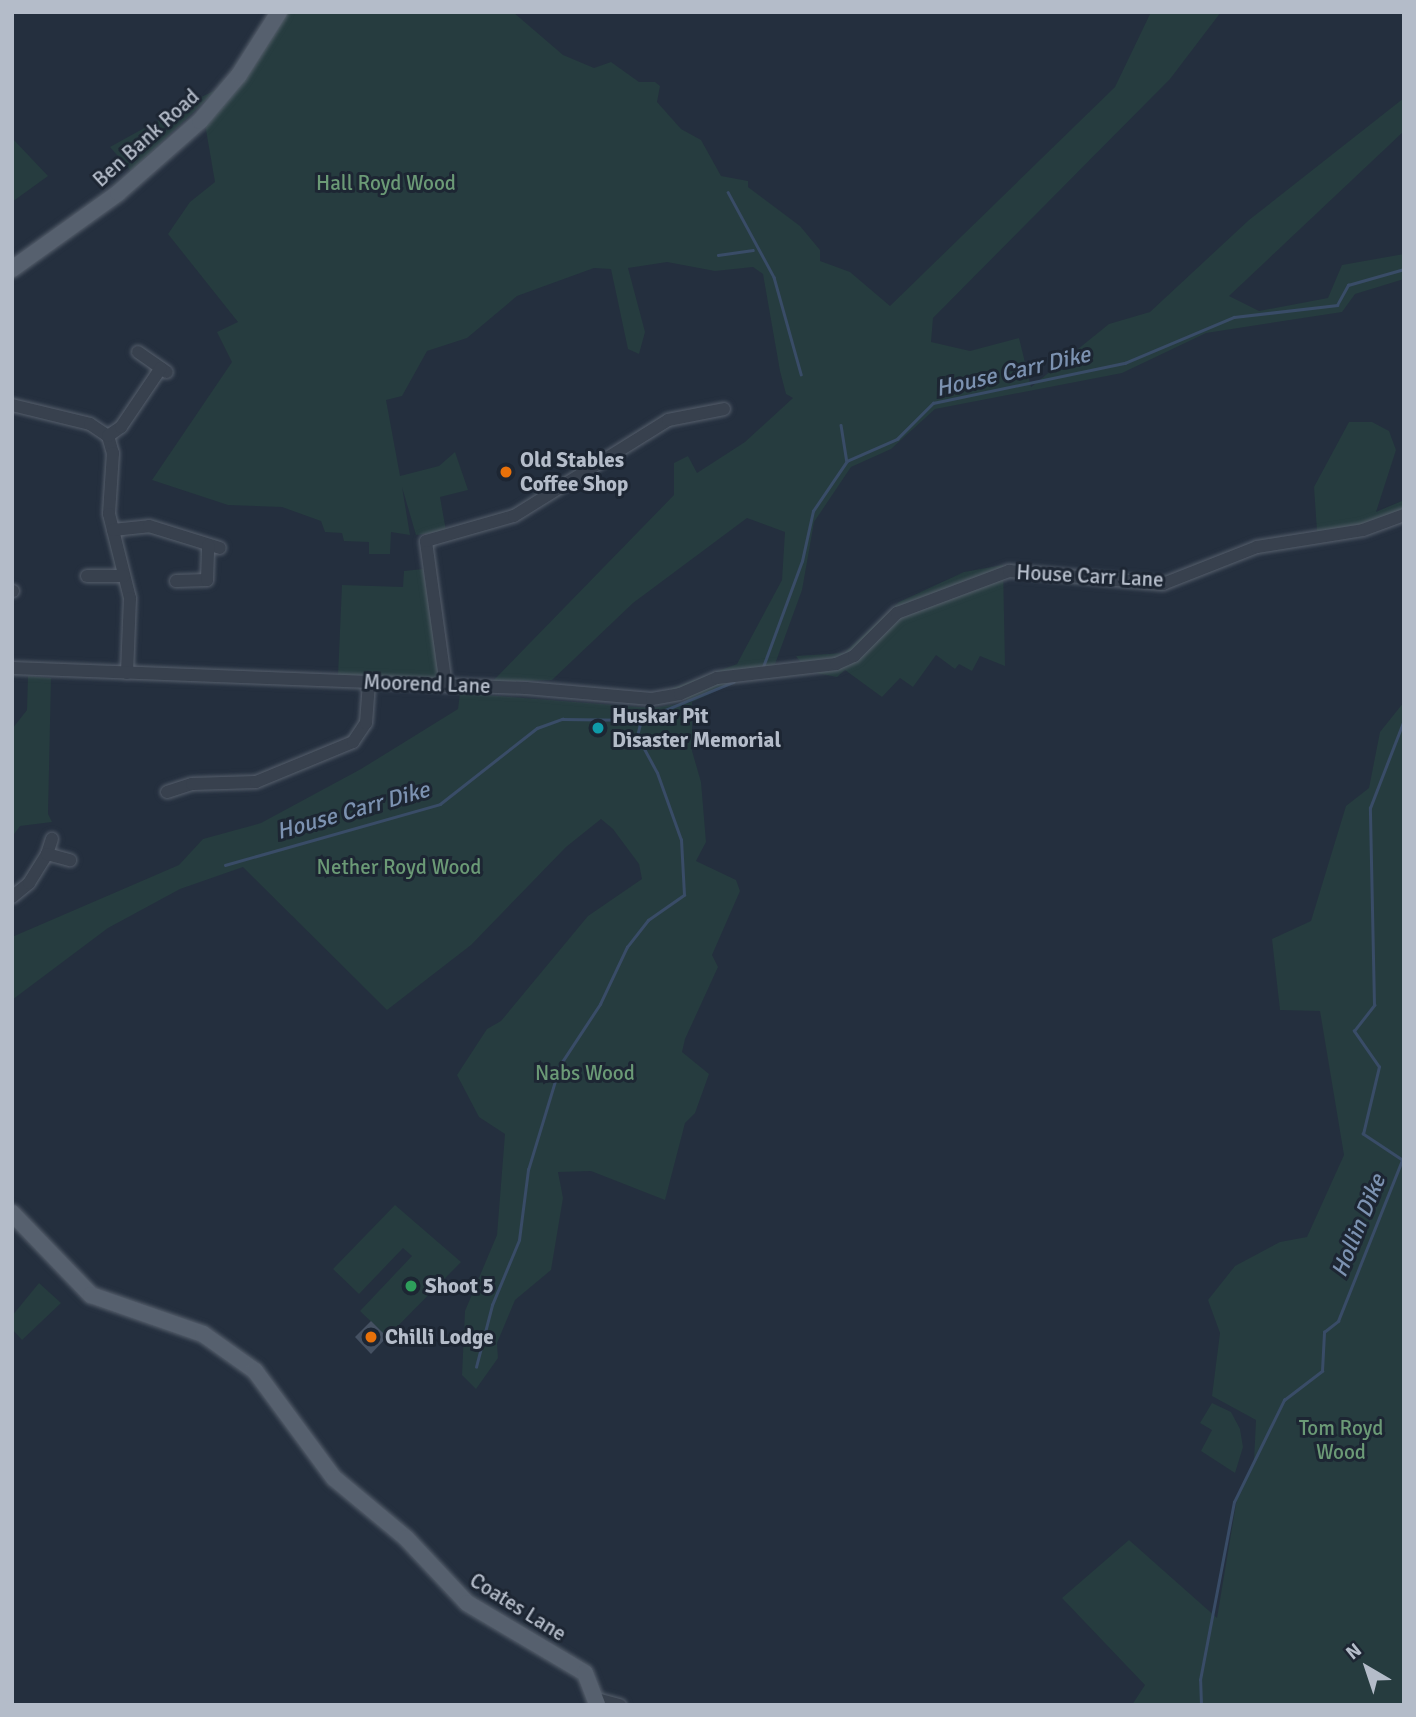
<!DOCTYPE html>
<style>
body{margin:0}
#map{position:relative;width:1416px;height:1717px;overflow:hidden;background:#242f3e;font-family:Signika,sans-serif}
div>[style]{position:absolute}
[style*='--x']{left:calc(var(--x)*1px);top:calc(var(--y)*1px);width:calc(var(--w)*1px);rotate:calc(var(--a)*1deg)}
.green>*{inset:0;background:#263c3f}
.stream>*{height:2.5px;margin:-1.25px;padding:0 1.25px;transform-origin:1.25px;border-radius:1.25px;background:#394c67}
.building>*{inset:0;background:#455162}
.roads{filter:drop-shadow(0 0 2px #565f6c) drop-shadow(0 0 2px #565f6c)}
.minor>*{height:12px;margin:-6px;padding:0 6px;transform-origin:6px;border-radius:6px;background:#38414e}
.major>*{height:16px;margin:-8px;padding:0 8px;transform-origin:8px;border-radius:8px;background:#56606e}
.dots>*{width:19px;height:19px;translate:-50% -50%;box-sizing:border-box;border:4px solid #1d2633;border-radius:50%}
span{translate:-50% -50%;white-space:nowrap;text-align:center;line-height:1.15;-webkit-text-stroke:6px #1d2633;paint-order:stroke}
.street-label{font-size:21px;color:#b4bcc9}
.park-label{font-size:21px;color:#6b9a76}
.poi-label{font-size:21px;color:#b4bcc9;font-weight:700}
.left{translate:0 -50%;text-align:left}
.water-label{font-size:23px;color:#7c92b1;font-style:italic}
.frame{position:absolute;inset:0;border:14px solid #b4bcc9;pointer-events:none}
.north{position:absolute;left:1332px;top:1633px;width:70px;height:70px;-webkit-text-stroke:5px #1d2633;paint-order:stroke;rotate:321deg;font-size:19px;font-weight:700;line-height:28px;text-align:center;color:#b4bcc9}
.north::after{content:'';display:block;margin:auto;width:24px;height:32px;background:#b4bcc9;clip-path:polygon(50% 0,100% 100%,50% 72%,0 100%)}
</style>
<div id="map">
<div class="green">
<i style="clip-path:polygon(285px 12px,513px 12px,563px 55px,594px 68px,611px 62px,639px 82px,655px 82px,660px 86px,657px 102px,681px 129px,701px 140px,721px 176px,748px 181px,748px 187px,800px 226px,820px 250px,820px 261px,850px 272px,890px 306px,1115px 87px,1151px 12px,1221px 12px,1170px 79px,933px 318px,931px 342px,970px 351px,1019px 338px,1031px 387px,1109px 324px,1150px 312px,1249px 220px,1404px 98px,1404px 131px,1229px 296px,1259px 311px,1328px 298px,1342px 265px,1404px 254px,1404px 279px,1355px 294px,1342px 312px,1206px 333px,1122px 373px,935px 409px,891px 449px,851px 467px,814px 522px,802px 590px,775px 664px,692px 702px,692px 751px,701px 782px,706px 842px,696px 861px,736px 880px,740px 891px,712px 955px,718px 967px,685px 1039px,682px 1052px,709px 1074px,695px 1113px,685px 1123px,665px 1200px,591px 1171px,558px 1172px,563px 1198px,551px 1270px,515px 1300px,497px 1343px,498px 1358px,476px 1389px,462px 1375px,465px 1311px,497px 1235px,505px 1134px,479px 1117px,457px 1075px,487px 1029px,501px 1021px,588px 916px,642px 879px,639px 864px,613px 829px,601px 819px,566px 847px,471px 945px,387px 1010px,243px 867px,180px 889px,108px 928px,12px 1000px,12px 937px,179px 865px,203px 839px,261px 823px,361px 769px,458px 709px,460px 693px,652px 708px,691px 702px,670px 689px,737px 664px,782px 580px,785px 532px,747px 518px,633px 603px,552px 680px,492px 682px,674px 495px,674px 463px,688px 456px,697px 473px,745px 442px,793px 398px,786px 394px,780px 371px,763px 274px,753px 267px,715px 271px,667px 262px,628px 268px,645px 332px,639px 354px,628px 349px,611px 269px,594px 268px,517px 296px,467px 338px,427px 351px,402px 396px,386px 400px,400px 476px,439px 466px,455px 452px,468px 490px,440px 497px,446px 531px,416px 535px,402px 487px,410px 535px,391px 532px,390px 554px,369px 554px,369px 542px,344px 541px,342px 533px,325px 532px,321px 521px,282px 507px,228px 505px,152px 480px,232px 362px,217px 332px,238px 322px,168px 234px,190px 202px,215px 182px,205px 124px)"></i>
<i style="clip-path:polygon(218px 89px,131px 171px,110px 147px,195px 100px)"></i>
<i style="clip-path:polygon(12px 138px,48px 176px,12px 202px)"></i>
<i style="clip-path:polygon(1349px 422px,1372px 422px,1389px 431px,1396px 450px,1376px 512px,1404px 500px,1404px 511px,1363px 527px,1317px 531px,1314px 487px)"></i>
<i style="clip-path:polygon(1003px 565px,1005px 666px,980px 656px,972px 671px,959px 664px,955px 669px,936px 655px,913px 687px,900px 678px,882px 697px,845px 670px,837px 677px,807px 671px,796px 656px,844px 653px,899px 602px,964px 572px)"></i>
<i style="clip-path:polygon(423px 569px,441px 679px,338px 676px,342px 585px,403px 587px,404px 571px)"></i>
<i style="clip-path:polygon(28px 676px,51px 678px,48px 814px,52px 822px,20px 826px,12px 837px,12px 729px,27px 710px)"></i>
<i style="clip-path:polygon(1404px 702px,1404px 1705px,1132px 1705px,1145px 1685px,1062px 1598px,1129px 1540px,1217px 1618px,1237px 1498px,1254px 1461px,1256px 1420px,1212px 1396px,1220px 1333px,1208px 1300px,1235px 1266px,1280px 1242px,1307px 1237px,1344px 1155px,1320px 1011px,1280px 1010px,1272px 939px,1311px 921px,1346px 806px,1369px 788px,1380px 732px)"></i>
<i style="clip-path:polygon(395px 1205px,461px 1262px,387px 1337px,360px 1311px,412px 1256px,403px 1248px,359px 1294px,333px 1269px)"></i>
<i style="clip-path:polygon(39px 1283px,61px 1303px,22px 1340px,12px 1329px,12px 1316px)"></i>
<i style="clip-path:polygon(1212px 1403px,1231px 1412px,1240px 1429px,1243px 1447px,1235px 1473px,1201px 1451px,1212px 1430px,1200px 1423px)"></i>
</div>
<div class="stream">
<i style="--x:728;--y:192;--w:97;--a:61.6"></i>
<i style="--x:774;--y:277;--w:101;--a:74.4"></i>
<i style="--x:718;--y:255;--w:35;--a:-8"></i>
<i style="--x:841;--y:425;--w:36;--a:81"></i>
<i style="--x:763;--y:667;--w:113;--a:-69.8"></i>
<i style="--x:802;--y:561;--w:51;--a:-77.6"></i>
<i style="--x:813;--y:511;--w:60;--a:-55.8"></i>
<i style="--x:847;--y:461;--w:55;--a:-23.7"></i>
<i style="--x:897;--y:439;--w:51;--a:-45"></i>
<i style="--x:933;--y:403;--w:196;--a:-11.8"></i>
<i style="--x:1125;--y:363;--w:118;--a:-22.9"></i>
<i style="--x:1234;--y:317;--w:104;--a:-6.6"></i>
<i style="--x:1337;--y:305;--w:23;--a:-61"></i>
<i style="--x:1348;--y:285;--w:58;--a:-15.9"></i>
<i style="--x:225;--y:865;--w:223;--a:-15.8"></i>
<i style="--x:440;--y:804;--w:123;--a:-38.1"></i>
<i style="--x:537;--y:728;--w:27;--a:-20"></i>
<i style="--x:562;--y:719;--w:79;--a:0.7"></i>
<i style="--x:641;--y:720;--w:100;--a:-22.4"></i>
<i style="--x:476;--y:1367;--w:64;--a:-75.5"></i>
<i style="--x:492;--y:1305;--w:70;--a:-67.4"></i>
<i style="--x:519;--y:1240;--w:71;--a:-82.7"></i>
<i style="--x:528;--y:1170;--w:110;--a:-73.1"></i>
<i style="--x:560;--y:1065;--w:73;--a:-56.7"></i>
<i style="--x:600;--y:1004;--w:63;--a:-64.7"></i>
<i style="--x:627;--y:947;--w:34;--a:-52"></i>
<i style="--x:648;--y:920;--w:44;--a:-34.8"></i>
<i style="--x:684;--y:895;--w:55;--a:-93.1"></i>
<i style="--x:681;--y:840;--w:71;--a:-109.7"></i>
<i style="--x:657;--y:773;--w:42;--a:-118.4"></i>
<i style="--x:637;--y:736;--w:16;--a:-76"></i>
<i style="--x:1201;--y:1705;--w:25;--a:-92"></i>
<i style="--x:1200;--y:1680;--w:181;--a:-79.2"></i>
<i style="--x:1234;--y:1502;--w:114;--a:-63.9"></i>
<i style="--x:1284;--y:1400;--w:48;--a:-37.3"></i>
<i style="--x:1322;--y:1371;--w:39;--a:-87"></i>
<i style="--x:1324;--y:1332;--w:18;--a:-38"></i>
<i style="--x:1338;--y:1321;--w:173;--a:-68.3"></i>
<i style="--x:1402;--y:1160;--w:47;--a:-146.3"></i>
<i style="--x:1363;--y:1134;--w:69;--a:-76.6"></i>
<i style="--x:1379;--y:1067;--w:44;--a:-124.8"></i>
<i style="--x:1354;--y:1031;--w:33;--a:-52"></i>
<i style="--x:1374;--y:1005;--w:197;--a:-91.2"></i>
<i style="--x:1370;--y:808;--w:94;--a:-68.9"></i>
</div>
<div class="building">
<i style="clip-path:polygon(371px 1321px,387px 1337px,371px 1354px,355px 1337px)"></i>
</div>
<div class="roads">
<div class="minor">
<i style="--x:138;--y:352;--w:35;--a:35"></i>
<i style="--x:12;--y:405;--w:80;--a:13.7"></i>
<i style="--x:90;--y:424;--w:22;--a:34"></i>
<i style="--x:108;--y:436;--w:18;--a:74"></i>
<i style="--x:113;--y:453;--w:61;--a:93.8"></i>
<i style="--x:109;--y:514;--w:87;--a:76"></i>
<i style="--x:130;--y:598;--w:75;--a:92.3"></i>
<i style="--x:108;--y:436;--w:16;--a:-35"></i>
<i style="--x:121;--y:427;--w:71;--a:-55.9"></i>
<i style="--x:113;--y:530;--w:36;--a:-6"></i>
<i style="--x:149;--y:526;--w:74;--a:17.2"></i>
<i style="--x:87;--y:576;--w:37;--a:0"></i>
<i style="--x:176;--y:581;--w:31;--a:-2"></i>
<i style="--x:207;--y:580;--w:35;--a:-88"></i>
<i style="--x:12;--y:591;--w:1;--a:0"></i>
<i style="--x:12;--y:668;--w:514;--a:2.23"></i>
<i style="--x:526;--y:688;--w:126;--a:5"></i>
<i style="--x:652;--y:699;--w:28;--a:-10"></i>
<i style="--x:680;--y:694;--w:40;--a:-23.4"></i>
<i style="--x:717;--y:678;--w:120;--a:-6.7"></i>
<i style="--x:836;--y:664;--w:20;--a:-24"></i>
<i style="--x:854;--y:656;--w:61;--a:-45"></i>
<i style="--x:897;--y:613;--w:120;--a:-20.6"></i>
<i style="--x:1009;--y:571;--w:155;--a:4.8"></i>
<i style="--x:1163;--y:584;--w:101;--a:-21.5"></i>
<i style="--x:1257;--y:547;--w:107;--a:-9.1"></i>
<i style="--x:1363;--y:530;--w:44;--a:-20.1"></i>
<i style="--x:446;--y:686;--w:146;--a:-97.9"></i>
<i style="--x:426;--y:541;--w:91;--a:-15.9"></i>
<i style="--x:514;--y:516;--w:181;--a:-31.9"></i>
<i style="--x:668;--y:420;--w:57;--a:-11.1"></i>
<i style="--x:167;--y:792;--w:26;--a:-18"></i>
<i style="--x:192;--y:784;--w:64;--a:-1.8"></i>
<i style="--x:256;--y:782;--w:105;--a:-22.4"></i>
<i style="--x:353;--y:742;--w:23;--a:-56"></i>
<i style="--x:366;--y:723;--w:40;--a:-85.7"></i>
<i style="--x:47;--y:854;--w:16;--a:-72"></i>
<i style="--x:12;--y:897;--w:22;--a:-39"></i>
<i style="--x:29;--y:883;--w:34;--a:-58"></i>
<i style="--x:47;--y:854;--w:24;--a:15"></i>
<i style="--x:597;--y:1699;--w:24;--a:15"></i>
</div>
<div class="major">
<i style="--x:12;--y:269;--w:130;--a:-35.6"></i>
<i style="--x:118;--y:193;--w:109;--a:-41.3"></i>
<i style="--x:200;--y:121;--w:60;--a:-49.7"></i>
<i style="--x:239;--y:75;--w:75;--a:-57.6"></i>
<i style="--x:12;--y:1213;--w:114;--a:46.1"></i>
<i style="--x:91;--y:1295;--w:119;--a:19.2"></i>
<i style="--x:203;--y:1334;--w:64;--a:35.4"></i>
<i style="--x:255;--y:1371;--w:133;--a:53.6"></i>
<i style="--x:334;--y:1478;--w:94;--a:39.8"></i>
<i style="--x:406;--y:1538;--w:89;--a:46.8"></i>
<i style="--x:467;--y:1603;--w:137;--a:30.7"></i>
<i style="--x:585;--y:1673;--w:34;--a:69"></i>
</div>
</div>
<div class="dots">
<i style="left:506px;top:472px;background:#e8710a"></i>
<i style="left:598px;top:728px;background:#0f9aa8"></i>
<i style="left:411px;top:1286px;background:#2e9e5b"></i>
<i style="left:371px;top:1337px;background:#e8710a"></i>
</div>
<div class="street-label">
<span style="left:146px;top:138px;rotate:-42deg">Ben Bank Road</span>
<span style="left:1090px;top:576px;rotate:3deg">House Carr Lane</span>
<span style="left:427px;top:684px;rotate:2deg">Moorend Lane</span>
<span style="left:518px;top:1607px;rotate:32deg">Coates Lane</span>
</div>
<div class="park-label">
<span style="left:386px;top:183px">Hall Royd Wood</span>
<span style="left:399px;top:867px">Nether Royd Wood</span>
<span style="left:585px;top:1073px">Nabs Wood</span>
<span style="left:1341px;top:1440px">Tom Royd<br>Wood</span>
</div>
<div class="poi-label">
<span class="left" style="left:520px;top:472px">Old Stables<br>Coffee Shop</span>
<span class="left" style="left:612px;top:728px">Huskar Pit<br>Disaster Memorial</span>
<span class="left" style="left:425px;top:1286px">Shoot 5</span>
<span class="left" style="left:385px;top:1337px">Chilli Lodge</span>
</div>
<div class="water-label">
<span style="left:1013px;top:372px;rotate:-13deg">House Carr Dike</span>
<span style="left:353px;top:811px;rotate:-16deg">House Carr Dike</span>
<span style="left:1359px;top:1226px;rotate:-68deg">Hollin Dike</span>
</div>
<div class="frame"></div>
<div class="north">N</div>
</div>
